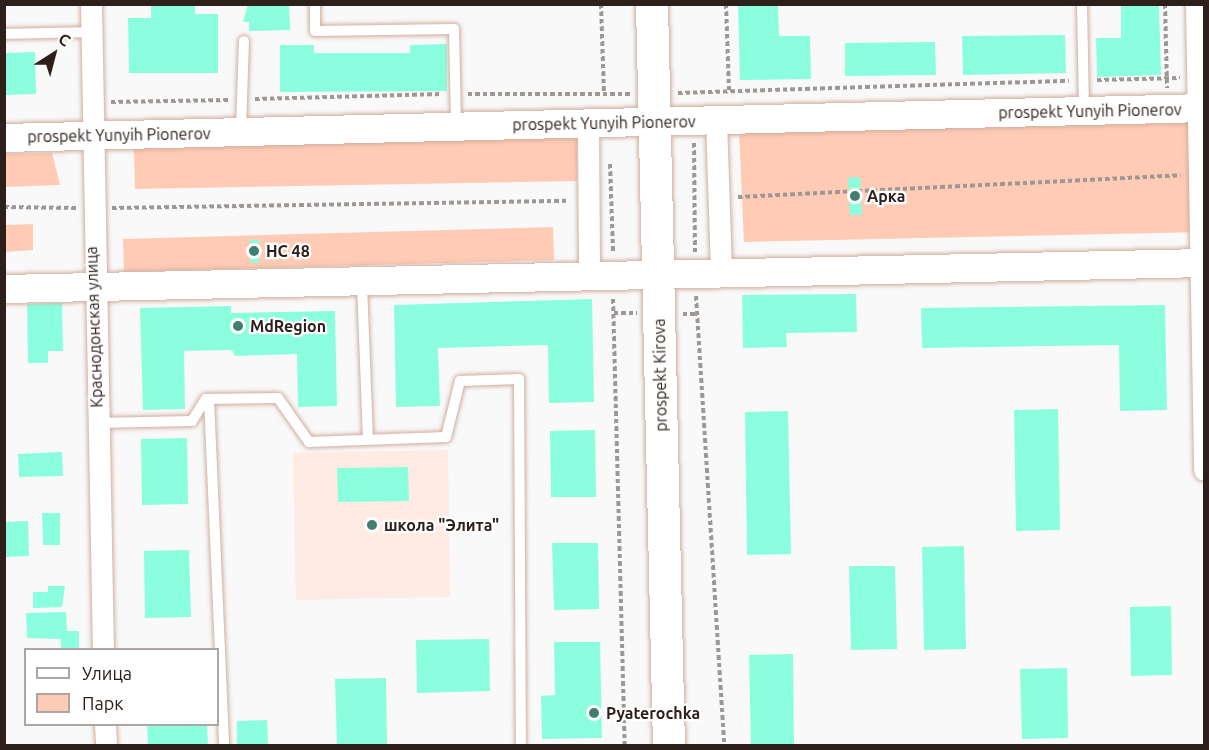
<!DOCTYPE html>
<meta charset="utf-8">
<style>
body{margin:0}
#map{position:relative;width:1209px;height:750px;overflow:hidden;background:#f9f9f9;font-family:Ubuntu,sans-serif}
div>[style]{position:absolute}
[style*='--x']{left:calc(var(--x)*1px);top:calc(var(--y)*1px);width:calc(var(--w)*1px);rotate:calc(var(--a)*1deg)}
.built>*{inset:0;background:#feebe3}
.green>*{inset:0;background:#ffcbb5}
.building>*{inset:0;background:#8afedd}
.path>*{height:4px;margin-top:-2px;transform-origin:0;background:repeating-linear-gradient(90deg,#9e9895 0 4.5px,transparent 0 7.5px)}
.roads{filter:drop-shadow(0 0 2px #d1ad9d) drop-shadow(0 0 2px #d1ad9d)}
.lane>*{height:10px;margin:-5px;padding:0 5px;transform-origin:5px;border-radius:5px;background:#fff}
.street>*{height:21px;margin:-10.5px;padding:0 10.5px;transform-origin:10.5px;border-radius:10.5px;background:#fff}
.secondary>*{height:28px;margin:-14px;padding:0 14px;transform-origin:14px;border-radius:14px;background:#fff}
.primary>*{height:32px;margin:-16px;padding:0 16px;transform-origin:16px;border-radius:16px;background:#fff}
.dots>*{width:16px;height:16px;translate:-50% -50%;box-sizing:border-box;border:3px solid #fff;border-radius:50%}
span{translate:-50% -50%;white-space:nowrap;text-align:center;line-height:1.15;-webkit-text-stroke:4.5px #fff;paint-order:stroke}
.street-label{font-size:16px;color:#2d201a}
.poi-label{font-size:16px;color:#2d201a;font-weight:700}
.left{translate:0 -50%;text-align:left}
.frame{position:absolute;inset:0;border:6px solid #2d201a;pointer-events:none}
.legend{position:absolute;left:24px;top:648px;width:195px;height:78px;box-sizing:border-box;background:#fff;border:2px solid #aba6a3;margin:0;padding:8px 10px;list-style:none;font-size:18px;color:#2d201a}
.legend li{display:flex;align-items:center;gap:12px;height:30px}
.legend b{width:30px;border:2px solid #aba6a3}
.north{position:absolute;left:24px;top:24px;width:60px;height:60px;-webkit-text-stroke:4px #fff;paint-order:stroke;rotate:36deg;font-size:16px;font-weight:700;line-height:24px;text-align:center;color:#2d201a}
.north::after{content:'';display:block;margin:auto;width:21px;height:27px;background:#2d201a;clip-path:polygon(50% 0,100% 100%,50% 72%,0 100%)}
</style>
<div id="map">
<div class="built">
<i style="clip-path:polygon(448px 450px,450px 597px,296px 600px,293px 453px)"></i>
</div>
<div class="green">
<i style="clip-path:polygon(1204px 123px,1204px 232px,744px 242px,739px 131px)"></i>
<i style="clip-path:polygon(577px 137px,577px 181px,135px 189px,134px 149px)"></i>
<i style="clip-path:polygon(52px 153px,60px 185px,5px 187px,5px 154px)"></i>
<i style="clip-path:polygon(33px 224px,33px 250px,5px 252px,5px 225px)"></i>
<i style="clip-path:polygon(553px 227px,554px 260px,124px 272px,123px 239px)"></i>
</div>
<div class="building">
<i style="clip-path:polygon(151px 4px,195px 4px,195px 14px,218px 14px,218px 73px,129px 73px,128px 18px,151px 18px)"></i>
<i style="clip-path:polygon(248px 4px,289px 4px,290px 30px,249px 31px,249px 22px,243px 22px)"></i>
<i style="clip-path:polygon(1121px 4px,1159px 4px,1161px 75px,1097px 77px,1096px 38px,1121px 38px)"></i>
<i style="clip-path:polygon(738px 5px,778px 5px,779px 36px,810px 36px,811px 79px,740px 80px)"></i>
<i style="clip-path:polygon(1065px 35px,1066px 73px,963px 75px,962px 36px)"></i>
<i style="clip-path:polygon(935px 42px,936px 75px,845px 76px,845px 43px)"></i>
<i style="clip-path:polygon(447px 44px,447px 91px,280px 92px,280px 45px,314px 45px,314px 53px,410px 53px,410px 45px)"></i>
<i style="clip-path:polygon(35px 52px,36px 94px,4px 95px,4px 53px)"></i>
<i style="clip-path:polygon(860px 177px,862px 215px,850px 215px,848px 178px)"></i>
<i style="clip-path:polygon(250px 240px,259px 240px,259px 263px,250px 262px)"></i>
<i style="clip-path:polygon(856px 294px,857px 332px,786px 333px,787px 347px,743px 348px,742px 295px)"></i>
<i style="clip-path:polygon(592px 299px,594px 402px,549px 403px,548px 345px,438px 348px,440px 406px,396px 407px,394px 305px)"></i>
<i style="clip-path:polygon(62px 303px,63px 351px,48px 351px,48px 363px,28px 363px,27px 304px)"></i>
<i style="clip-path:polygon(1165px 305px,1167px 410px,1120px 411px,1119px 345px,922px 348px,921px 308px)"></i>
<i style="clip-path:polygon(231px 306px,231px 313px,335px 311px,337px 406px,298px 407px,297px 354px,235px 356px,232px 350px,184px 351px,185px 409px,143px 410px,140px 308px)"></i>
<i style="clip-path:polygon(1058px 409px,1060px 530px,1016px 531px,1014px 410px)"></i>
<i style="clip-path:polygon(788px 411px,791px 554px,747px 555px,745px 412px)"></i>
<i style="clip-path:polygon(595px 430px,596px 497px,551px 497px,550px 431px)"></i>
<i style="clip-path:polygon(187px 438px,188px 504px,142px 505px,141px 439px)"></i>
<i style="clip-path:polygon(62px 452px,63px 476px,19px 477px,18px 454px)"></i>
<i style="clip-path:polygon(408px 467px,409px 501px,338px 502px,337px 468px)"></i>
<i style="clip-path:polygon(42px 513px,60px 513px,60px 545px,43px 545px)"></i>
<i style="clip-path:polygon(28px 521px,29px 556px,4px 557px,4px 522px)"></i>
<i style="clip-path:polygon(552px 543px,598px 543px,599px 609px,554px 610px)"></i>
<i style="clip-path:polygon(964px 546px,966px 649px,924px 650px,922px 547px)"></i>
<i style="clip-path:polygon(189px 550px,191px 617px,145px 618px,144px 551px)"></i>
<i style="clip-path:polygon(849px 566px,895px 566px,897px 649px,851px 650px)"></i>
<i style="clip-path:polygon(48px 586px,65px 586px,62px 607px,33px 608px,33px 592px,48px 592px)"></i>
<i style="clip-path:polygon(1171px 606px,1172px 675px,1131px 676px,1130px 607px)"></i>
<i style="clip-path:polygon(66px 612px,67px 631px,79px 631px,79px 650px,61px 650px,61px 639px,27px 638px,26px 613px)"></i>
<i style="clip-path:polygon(489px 639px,490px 691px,417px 693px,416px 640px)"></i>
<i style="clip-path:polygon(554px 642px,600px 642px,602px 738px,542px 739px,541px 696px,555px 695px)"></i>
<i style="clip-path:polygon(793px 654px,794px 746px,751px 746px,749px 655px)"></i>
<i style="clip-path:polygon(1067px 668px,1068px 738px,1022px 739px,1020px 669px)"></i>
<i style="clip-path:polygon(386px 678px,387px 746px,337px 746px,335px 679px)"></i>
<i style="clip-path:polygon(267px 720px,268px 746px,237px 746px,237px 721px)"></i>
<i style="clip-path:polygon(147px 724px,207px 724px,208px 745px,148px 746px)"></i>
</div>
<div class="path">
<i style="--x:601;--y:4;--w:90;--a:88.1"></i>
<i style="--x:726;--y:4;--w:86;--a:88"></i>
<i style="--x:1165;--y:4;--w:84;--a:88.6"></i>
<i style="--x:1097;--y:80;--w:83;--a:-1.4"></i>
<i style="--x:678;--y:93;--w:391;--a:-1.8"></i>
<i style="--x:468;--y:94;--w:163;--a:0"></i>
<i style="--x:255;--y:99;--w:187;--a:-1.5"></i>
<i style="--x:111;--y:102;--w:118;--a:-1"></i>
<i style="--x:694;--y:143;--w:109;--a:89.5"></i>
<i style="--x:610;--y:164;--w:88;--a:88"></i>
<i style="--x:738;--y:197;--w:443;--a:-2.8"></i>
<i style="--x:4;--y:207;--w:73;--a:0.8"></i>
<i style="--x:112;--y:208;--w:457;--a:-0.9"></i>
<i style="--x:696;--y:296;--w:451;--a:86.4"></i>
<i style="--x:613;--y:299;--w:447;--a:88.5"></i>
<i style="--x:614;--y:313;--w:23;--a:0"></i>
<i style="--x:683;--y:314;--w:14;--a:0"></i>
</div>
<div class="roads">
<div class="lane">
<i style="--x:315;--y:4;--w:27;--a:90"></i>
<i style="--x:315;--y:31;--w:139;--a:-0.8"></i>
<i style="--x:454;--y:29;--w:95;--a:88.8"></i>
<i style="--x:1082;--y:4;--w:107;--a:88.9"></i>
<i style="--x:4;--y:34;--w:87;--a:-1.3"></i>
<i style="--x:241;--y:130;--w:89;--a:-88.1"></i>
<i style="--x:362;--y:284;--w:155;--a:87.8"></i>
<i style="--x:209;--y:399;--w:347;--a:87.5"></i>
<i style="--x:97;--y:423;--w:95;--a:-1.2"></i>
<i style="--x:192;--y:421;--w:26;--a:-58"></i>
<i style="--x:206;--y:399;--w:72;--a:-0.8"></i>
<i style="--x:278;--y:398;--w:54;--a:54.8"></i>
<i style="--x:309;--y:442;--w:137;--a:-2.1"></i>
<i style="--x:446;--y:437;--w:58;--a:-76"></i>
<i style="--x:460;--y:381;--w:59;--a:-1.9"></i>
<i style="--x:519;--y:379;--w:367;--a:89.7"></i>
</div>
<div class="street">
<i style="--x:91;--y:4;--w:646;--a:88.94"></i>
<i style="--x:1196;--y:4;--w:466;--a:89"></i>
<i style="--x:716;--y:120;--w:154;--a:88.1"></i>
<i style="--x:588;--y:123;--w:153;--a:89.6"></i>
<i style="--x:105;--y:724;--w:22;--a:87"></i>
</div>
<div class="secondary">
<i style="--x:4;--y:138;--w:1200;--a:-1.43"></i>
<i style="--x:4;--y:289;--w:1200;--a:-1.24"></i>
</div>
<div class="primary">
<i style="--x:652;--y:4;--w:742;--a:88.69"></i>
</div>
</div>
<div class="dots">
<i style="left:855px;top:196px;background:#3f7f6d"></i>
<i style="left:254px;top:251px;background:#3f7f6d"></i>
<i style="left:238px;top:326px;background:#3f7f6d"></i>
<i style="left:372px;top:525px;background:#3f7f6d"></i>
<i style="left:594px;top:713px;background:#3f7f6d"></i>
</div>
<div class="street-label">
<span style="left:1090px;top:111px;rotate:-1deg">prospekt Yunyih Pionerov</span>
<span style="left:604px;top:123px;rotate:-1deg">prospekt Yunyih Pionerov</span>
<span style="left:119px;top:135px;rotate:-1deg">prospekt Yunyih Pionerov</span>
<span style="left:94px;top:327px;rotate:-92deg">Краснодонская улица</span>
<span style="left:660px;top:375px;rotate:-91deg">prospekt Kirova</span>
</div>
<div class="poi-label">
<span class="left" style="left:867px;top:196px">Арка</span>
<span class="left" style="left:266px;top:251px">НС 48</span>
<span class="left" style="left:250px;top:326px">MdRegion</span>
<span class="left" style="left:384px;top:525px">школа "Элита"</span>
<span class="left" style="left:606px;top:713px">Pyaterochka</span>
</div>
<div class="frame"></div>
<ul class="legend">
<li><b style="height:8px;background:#fff"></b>Улица</li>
<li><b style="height:16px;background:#ffcbb5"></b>Парк</li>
</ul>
<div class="north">С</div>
</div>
